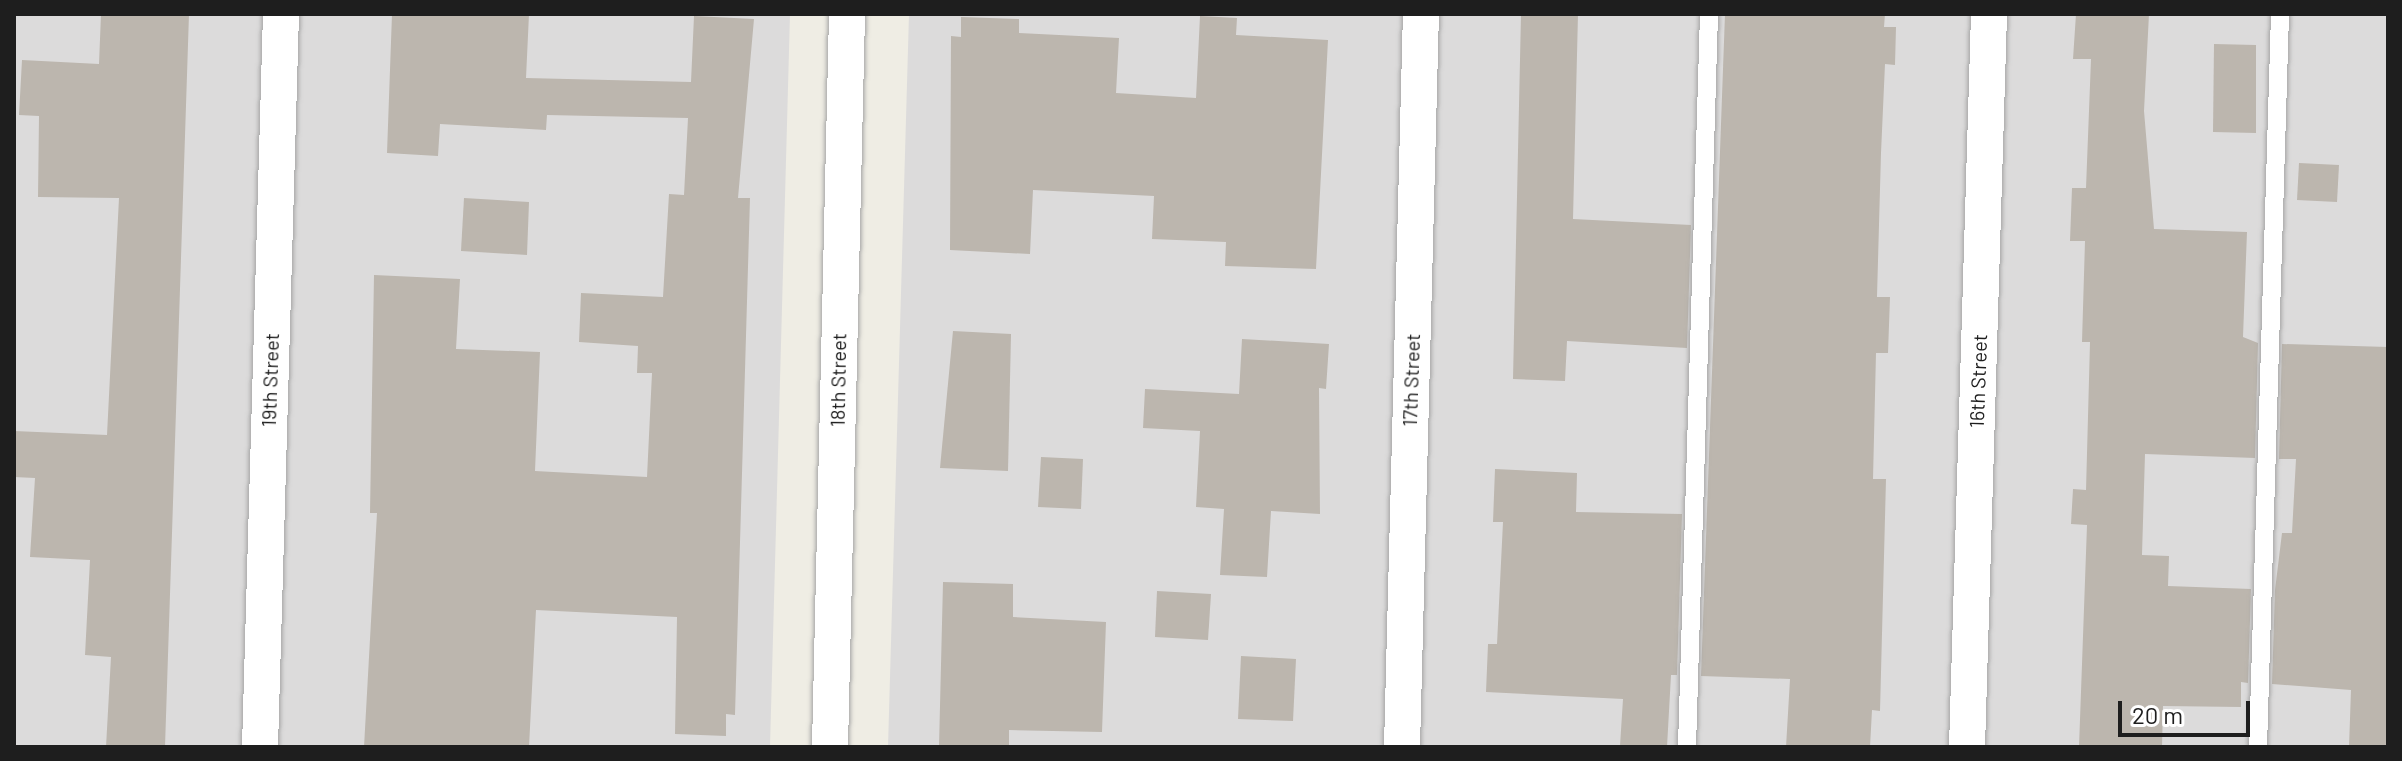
<!DOCTYPE html>
<style>
body{margin:0}
#map{position:relative;width:2402px;height:761px;overflow:hidden;background:#efede4;font-family:Barlow,sans-serif}
div>[style]{position:absolute}
[style*='--x']{left:calc(var(--x)*1px);top:calc(var(--y)*1px);width:calc(var(--w)*1px);rotate:calc(var(--a)*1deg)}
.residential>*{inset:0;background:#dcdbdb}
.building>*{inset:0;background:#bcb6ae}
.roads{filter:drop-shadow(0 0 2px #a5a5a5) drop-shadow(0 0 2px #a5a5a5)}
.lane>*{height:18px;margin:-9px;padding:0 9px;transform-origin:9px;border-radius:9px;background:#fff}
.street>*{height:36px;margin:-18px;padding:0 18px;transform-origin:18px;border-radius:18px;background:#fff}
span{translate:-50% -50%;white-space:nowrap;text-align:center;line-height:1.15;-webkit-text-stroke:7px #fff;paint-order:stroke}
.street-label{font-size:20px;color:#1e1e1e}
.frame{position:absolute;inset:0;border:16px solid #1e1e1e;pointer-events:none}
.scale{position:absolute;left:2118px;top:701px;width:132px;height:36px;box-sizing:border-box;border:4px solid #1e1e1e;border-top:0;padding-left:10px;font-size:24px;line-height:28px;white-space:nowrap;color:#1e1e1e;-webkit-text-stroke:6px #fff;paint-order:stroke}
</style>
<div id="map">
<div class="residential">
<i style="clip-path:polygon(14px 14px,790px 14px,770px 747px,14px 747px)"></i>
<i style="clip-path:polygon(909px 14px,2388px 14px,2388px 747px,888px 747px)"></i>
</div>
<div class="building">
<i style="clip-path:polygon(101px 14px,189px 14px,165px 747px,106px 747px,111px 657px,85px 655px,90px 560px,30px 557px,35px 478px,14px 477px,14px 431px,107px 435px,119px 198px,38px 197px,39px 116px,19px 115px,22px 60px,99px 64px)"></i>
<i style="clip-path:polygon(392px 14px,529px 14px,526px 78px,691px 82px,694px 16px,754px 19px,738px 198px,750px 198px,735px 715px,726px 714px,726px 736px,675px 734px,677px 617px,536px 610px,529px 747px,364px 747px,377px 513px,370px 513px,374px 275px,460px 279px,456px 349px,540px 352px,535px 471px,647px 477px,652px 373px,637px 373px,638px 346px,579px 342px,581px 293px,663px 297px,669px 194px,684px 195px,688px 118px,547px 115px,546px 130px,440px 124px,438px 156px,387px 153px)"></i>
<i style="clip-path:polygon(1521px 14px,1578px 14px,1573px 219px,1691px 225px,1687px 348px,1567px 341px,1565px 381px,1513px 379px)"></i>
<i style="clip-path:polygon(1725px 14px,1885px 14px,1884px 27px,1896px 27px,1895px 65px,1885px 64px,1881px 153px,1877px 297px,1890px 297px,1888px 353px,1876px 353px,1873px 479px,1886px 479px,1880px 711px,1872px 710px,1870px 747px,1786px 747px,1790px 679px,1701px 676px)"></i>
<i style="clip-path:polygon(2076px 14px,2149px 14px,2144px 111px,2154px 229px,2247px 232px,2243px 337px,2258px 343px,2255px 458px,2145px 454px,2142px 555px,2169px 556px,2168px 586px,2251px 589px,2248px 683px,2241px 682px,2241px 707px,2163px 706px,2162px 747px,2079px 747px,2087px 525px,2071px 524px,2073px 489px,2086px 490px,2090px 342px,2082px 342px,2085px 241px,2070px 241px,2072px 188px,2086px 188px,2091px 59px,2073px 59px)"></i>
<i style="clip-path:polygon(1200px 16px,1237px 18px,1236px 35px,1328px 40px,1316px 269px,1225px 266px,1226px 242px,1152px 239px,1154px 196px,1033px 190px,1030px 254px,950px 250px,951px 36px,961px 37px,961px 17px,1019px 19px,1019px 33px,1119px 38px,1116px 93px,1196px 98px)"></i>
<i style="clip-path:polygon(2214px 44px,2256px 45px,2256px 133px,2213px 132px)"></i>
<i style="clip-path:polygon(2299px 163px,2339px 165px,2337px 202px,2297px 200px)"></i>
<i style="clip-path:polygon(464px 198px,529px 202px,527px 255px,461px 251px)"></i>
<i style="clip-path:polygon(953px 331px,1011px 334px,1008px 471px,940px 468px)"></i>
<i style="clip-path:polygon(1242px 339px,1329px 344px,1326px 389px,1319px 388px,1320px 514px,1271px 511px,1267px 577px,1220px 575px,1224px 509px,1196px 507px,1200px 431px,1143px 428px,1145px 389px,1239px 394px)"></i>
<i style="clip-path:polygon(2282px 344px,2388px 347px,2388px 747px,2349px 747px,2351px 690px,2272px 684px,2275px 590px,2282px 533px,2292px 533px,2296px 459px,2279px 459px)"></i>
<i style="clip-path:polygon(1041px 457px,1083px 459px,1081px 509px,1038px 507px)"></i>
<i style="clip-path:polygon(1495px 469px,1577px 473px,1576px 512px,1682px 514px,1677px 675px,1671px 675px,1667px 747px,1620px 746px,1623px 699px,1486px 692px,1488px 644px,1497px 644px,1503px 522px,1493px 522px)"></i>
<i style="clip-path:polygon(943px 582px,1013px 584px,1013px 617px,1106px 622px,1102px 732px,1009px 730px,1009px 747px,939px 747px)"></i>
<i style="clip-path:polygon(1157px 591px,1211px 594px,1208px 640px,1155px 637px)"></i>
<i style="clip-path:polygon(1241px 656px,1296px 659px,1293px 721px,1238px 719px)"></i>
</div>
<div class="roads">
<div class="lane">
<i style="--x:1687;--y:747;--w:733;--a:-88.28"></i>
<i style="--x:2258;--y:747;--w:733;--a:-88.28"></i>
</div>
<div class="street">
<i style="--x:260;--y:747;--w:733;--a:-88.36"></i>
<i style="--x:830;--y:747;--w:733;--a:-88.67"></i>
<i style="--x:1402;--y:747;--w:733;--a:-88.52"></i>
<i style="--x:1967;--y:747;--w:733;--a:-88.28"></i>
</div>
</div>
<div class="street-label">
<span style="left:270px;top:380px;rotate:-88deg">19th Street</span>
<span style="left:838px;top:380px;rotate:-89deg">18th Street</span>
<span style="left:1411px;top:380px;rotate:-88deg">17th Street</span>
<span style="left:1978px;top:381px;rotate:-88deg">16th Street</span>
</div>
<div class="frame"></div>
<div class="scale">20 m</div>
</div>
